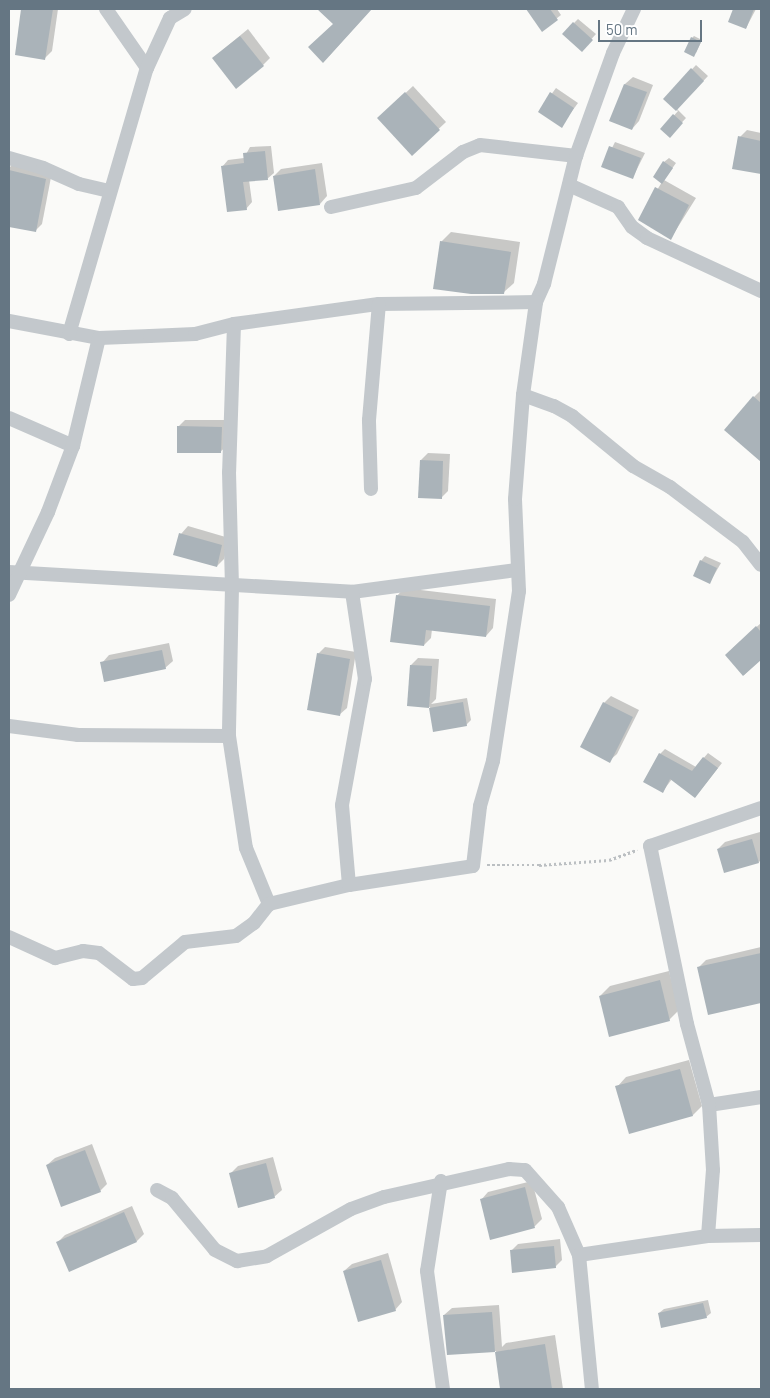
<!DOCTYPE html>
<style>
body{margin:0}
#map{position:relative;width:770px;height:1398px;overflow:hidden;background:#fafaf8;font-family:Barlow,sans-serif}
div>[style]{position:absolute}
[style*='--x']{left:calc(var(--x)*1px);top:calc(var(--y)*1px);width:calc(var(--w)*1px);rotate:calc(var(--a)*1deg)}
.shadow>*{inset:0;background:#0003}
.building>*{inset:0;background:#aab3b9}
.path>*{height:2.5px;margin-top:-1.25px;transform-origin:0;background:repeating-linear-gradient(90deg,#bbbfc2 0 2.5px,transparent 0 5px)}
.minor>*{height:14px;margin:-7px;padding:0 7px;transform-origin:7px;border-radius:7px;background:#c3c8cc}
span{translate:-50% -50%;white-space:nowrap;text-align:center;line-height:1.15;-webkit-text-stroke:5px #fff;paint-order:stroke}
.frame{position:absolute;inset:0;border:10px solid #657683;pointer-events:none}
.scale{position:absolute;left:598px;top:20px;width:104px;height:22px;box-sizing:border-box;border:2px solid #657683;border-top:0;padding-left:6px;font-size:15px;line-height:18px;white-space:nowrap;color:#657683;-webkit-text-stroke:4px #fff;paint-order:stroke}
</style>
<div id="map">
<div class="shadow">
<i style="clip-path:polygon(23px 9px,58px 9px,52px 51px,45px 58px,16px 54px)"></i>
<i style="clip-path:polygon(319px 9px,371px 9px,329px 56px,334px 24px)"></i>
<i style="clip-path:polygon(528px 9px,557px 9px,561px 15px,542px 30px)"></i>
<i style="clip-path:polygon(734px 9px,756px 9px,746px 28px,729px 21px)"></i>
<i style="clip-path:polygon(578px 19px,596px 34px,586px 45px,574px 23px)"></i>
<i style="clip-path:polygon(248px 29px,270px 58px,263px 65px,213px 58px)"></i>
<i style="clip-path:polygon(694px 36px,702px 40px,696px 53px,692px 38px)"></i>
<i style="clip-path:polygon(696px 65px,708px 76px,677px 109px,686px 118px,669px 136px,662px 129px,678px 111px,664px 99px)"></i>
<i style="clip-path:polygon(633px 77px,653px 85px,639px 121px,632px 129px,611px 121px,625px 84px)"></i>
<i style="clip-path:polygon(413px 86px,446px 122px,412px 154px,379px 118px)"></i>
<i style="clip-path:polygon(556px 88px,578px 103px,561px 126px,539px 111px)"></i>
<i style="clip-path:polygon(747px 130px,761px 133px,761px 173px,734px 168px,740px 137px)"></i>
<i style="clip-path:polygon(615px 142px,645px 153px,633px 177px,603px 166px)"></i>
<i style="clip-path:polygon(271px 146px,274px 173px,267px 179px,249px 180px,252px 202px,246px 209px,222px 167px,228px 160px,244px 158px,250px 147px)"></i>
<i style="clip-path:polygon(669px 158px,676px 163px,664px 180px,696px 198px,671px 238px,639px 219px,662px 182px,664px 162px)"></i>
<i style="clip-path:polygon(14px 163px,52px 172px,42px 224px,35px 231px,9px 226px,9px 168px)"></i>
<i style="clip-path:polygon(322px 163px,327px 196px,320px 204px,274px 176px,281px 169px)"></i>
<i style="clip-path:polygon(451px 232px,520px 242px,514px 283px,504px 292px,441px 242px)"></i>
<i style="clip-path:polygon(761px 390px,761px 452px,757px 457px,754px 397px)"></i>
<i style="clip-path:polygon(185px 420px,228px 420px,228px 445px,220px 452px,178px 427px)"></i>
<i style="clip-path:polygon(428px 453px,450px 454px,448px 491px,441px 498px,421px 460px)"></i>
<i style="clip-path:polygon(188px 526px,229px 538px,224px 559px,217px 566px,181px 534px)"></i>
<i style="clip-path:polygon(705px 556px,721px 563px,710px 582px,701px 561px)"></i>
<i style="clip-path:polygon(404px 588px,496px 599px,493px 628px,486px 636px,432px 629px,431px 638px,424px 645px,397px 596px)"></i>
<i style="clip-path:polygon(761px 623px,761px 659px,744px 675px,733px 648px)"></i>
<i style="clip-path:polygon(169px 643px,173px 661px,165px 668px,102px 663px,109px 655px)"></i>
<i style="clip-path:polygon(325px 647px,356px 652px,347px 708px,339px 715px,318px 654px)"></i>
<i style="clip-path:polygon(418px 658px,439px 659px,436px 699px,431px 704px,467px 698px,471px 720px,466px 725px,434px 730px,430px 707px,408px 705px,411px 665px)"></i>
<i style="clip-path:polygon(611px 696px,639px 710px,617px 754px,609px 761px,604px 703px)"></i>
<i style="clip-path:polygon(665px 749px,696px 767px,708px 753px,722px 763px,699px 792px,672px 779px,663px 791px,660px 754px)"></i>
<i style="clip-path:polygon(760px 832px,761px 860px,759px 862px,718px 849px,725px 842px)"></i>
<i style="clip-path:polygon(761px 947px,761px 1000px,709px 1014px,698px 968px,706px 960px)"></i>
<i style="clip-path:polygon(669px 971px,679px 1010px,669px 1020px,600px 996px,610px 986px)"></i>
<i style="clip-path:polygon(689px 1060px,702px 1106px,693px 1115px,617px 1087px,626px 1077px)"></i>
<i style="clip-path:polygon(92px 1144px,107px 1184px,100px 1191px,47px 1165px,55px 1158px)"></i>
<i style="clip-path:polygon(273px 1157px,282px 1190px,274px 1197px,231px 1173px,238px 1166px)"></i>
<i style="clip-path:polygon(532px 1181px,542px 1219px,535px 1226px,491px 1238px,481px 1200px,488px 1192px)"></i>
<i style="clip-path:polygon(132px 1206px,144px 1234px,137px 1241px,58px 1242px,65px 1235px)"></i>
<i style="clip-path:polygon(560px 1239px,562px 1260px,555px 1267px,511px 1251px,518px 1244px)"></i>
<i style="clip-path:polygon(388px 1253px,402px 1302px,395px 1310px,344px 1271px,352px 1264px)"></i>
<i style="clip-path:polygon(708px 1300px,711px 1313px,706px 1317px,659px 1313px,664px 1309px)"></i>
<i style="clip-path:polygon(499px 1305px,502px 1347px,506px 1343px,555px 1335px,563px 1389px,502px 1389px,496px 1351px,448px 1354px,444px 1315px,452px 1308px)"></i>
</div>
<div class="building">
<i style="clip-path:polygon(21px 9px,53px 9px,45px 60px,15px 55px)"></i>
<i style="clip-path:polygon(317px 9px,372px 9px,323px 63px,308px 47px,333px 24px)"></i>
<i style="clip-path:polygon(526px 9px,550px 9px,558px 20px,542px 32px)"></i>
<i style="clip-path:polygon(733px 9px,754px 9px,746px 29px,728px 22px)"></i>
<i style="clip-path:polygon(573px 22px,593px 40px,582px 52px,562px 34px)"></i>
<i style="clip-path:polygon(240px 36px,264px 66px,236px 89px,212px 58px)"></i>
<i style="clip-path:polygon(691px 37px,701px 42px,694px 57px,684px 52px)"></i>
<i style="clip-path:polygon(691px 68px,704px 81px,676px 111px,663px 99px)"></i>
<i style="clip-path:polygon(624px 84px,647px 92px,632px 130px,609px 121px)"></i>
<i style="clip-path:polygon(405px 92px,440px 130px,412px 156px,377px 118px)"></i>
<i style="clip-path:polygon(550px 92px,574px 108px,562px 128px,538px 112px)"></i>
<i style="clip-path:polygon(673px 114px,683px 123px,670px 138px,660px 129px)"></i>
<i style="clip-path:polygon(738px 136px,761px 141px,761px 174px,732px 169px)"></i>
<i style="clip-path:polygon(609px 146px,641px 158px,633px 179px,601px 167px)"></i>
<i style="clip-path:polygon(265px 151px,268px 180px,243px 182px,247px 210px,227px 212px,221px 166px,244px 163px,243px 153px)"></i>
<i style="clip-path:polygon(663px 161px,673px 168px,662px 184px,653px 177px)"></i>
<i style="clip-path:polygon(315px 169px,320px 205px,278px 211px,273px 176px)"></i>
<i style="clip-path:polygon(9px 170px,46px 179px,36px 232px,9px 227px)"></i>
<i style="clip-path:polygon(655px 187px,689px 205px,671px 240px,638px 220px)"></i>
<i style="clip-path:polygon(440px 241px,511px 252px,504px 294px,471px 294px,433px 289px)"></i>
<i style="clip-path:polygon(753px 396px,761px 403px,761px 462px,724px 430px)"></i>
<i style="clip-path:polygon(177px 426px,222px 427px,221px 453px,177px 453px)"></i>
<i style="clip-path:polygon(420px 460px,443px 461px,442px 499px,418px 498px)"></i>
<i style="clip-path:polygon(179px 533px,222px 545px,217px 567px,173px 555px)"></i>
<i style="clip-path:polygon(700px 560px,717px 568px,710px 584px,693px 576px)"></i>
<i style="clip-path:polygon(396px 595px,490px 606px,486px 637px,426px 630px,424px 646px,390px 642px)"></i>
<i style="clip-path:polygon(756px 626px,761px 632px,761px 660px,743px 676px,725px 655px)"></i>
<i style="clip-path:polygon(162px 650px,166px 669px,104px 682px,100px 662px)"></i>
<i style="clip-path:polygon(317px 653px,350px 659px,340px 716px,307px 710px)"></i>
<i style="clip-path:polygon(410px 665px,432px 666px,429px 708px,407px 706px)"></i>
<i style="clip-path:polygon(463px 702px,467px 726px,433px 732px,429px 708px)"></i>
<i style="clip-path:polygon(603px 702px,633px 717px,610px 763px,580px 747px)"></i>
<i style="clip-path:polygon(659px 753px,692px 771px,703px 757px,718px 768px,695px 798px,670px 779px,663px 793px,643px 782px)"></i>
<i style="clip-path:polygon(752px 839px,759px 863px,724px 873px,717px 849px)"></i>
<i style="clip-path:polygon(761px 953px,761px 1003px,708px 1015px,697px 967px)"></i>
<i style="clip-path:polygon(660px 980px,670px 1021px,609px 1037px,599px 996px)"></i>
<i style="clip-path:polygon(680px 1069px,693px 1116px,629px 1134px,615px 1086px)"></i>
<i style="clip-path:polygon(85px 1150px,101px 1192px,61px 1207px,46px 1165px)"></i>
<i style="clip-path:polygon(266px 1163px,275px 1198px,238px 1208px,229px 1173px)"></i>
<i style="clip-path:polygon(525px 1187px,535px 1228px,490px 1240px,480px 1199px)"></i>
<i style="clip-path:polygon(124px 1212px,137px 1242px,69px 1272px,56px 1242px)"></i>
<i style="clip-path:polygon(554px 1246px,556px 1268px,512px 1273px,510px 1250px)"></i>
<i style="clip-path:polygon(381px 1260px,396px 1311px,358px 1322px,343px 1271px)"></i>
<i style="clip-path:polygon(703px 1303px,707px 1318px,661px 1328px,658px 1313px)"></i>
<i style="clip-path:polygon(492px 1312px,495px 1352px,447px 1355px,443px 1315px)"></i>
<i style="clip-path:polygon(545px 1344px,552px 1389px,500px 1389px,495px 1352px)"></i>
</div>
<div class="path">
<i style="--x:487;--y:865;--w:52;--a:0"></i>
<i style="--x:539;--y:865;--w:70;--a:-4.1"></i>
<i style="--x:609;--y:860;--w:30;--a:-20"></i>
</div>
<div class="minor">
<i style="--x:106;--y:9;--w:72;--a:55.2"></i>
<i style="--x:9;--y:158;--w:35;--a:16"></i>
<i style="--x:43;--y:168;--w:39;--a:24"></i>
<i style="--x:79;--y:184;--w:32;--a:13"></i>
<i style="--x:569;--y:185;--w:54;--a:24.2"></i>
<i style="--x:618;--y:207;--w:24;--a:55"></i>
<i style="--x:632;--y:227;--w:19;--a:36"></i>
<i style="--x:647;--y:238;--w:126;--a:24.9"></i>
<i style="--x:331;--y:207;--w:87;--a:-12.6"></i>
<i style="--x:416;--y:188;--w:59;--a:-37.5"></i>
<i style="--x:463;--y:152;--w:18;--a:-22"></i>
<i style="--x:480;--y:145;--w:97;--a:6.5"></i>
<i style="--x:9;--y:321;--w:92;--a:10.7"></i>
<i style="--x:99;--y:338;--w:51;--a:-2.2"></i>
<i style="--x:150;--y:336;--w:45;--a:-2.5"></i>
<i style="--x:195;--y:334;--w:40;--a:-14.4"></i>
<i style="--x:234;--y:324;--w:146;--a:-7.9"></i>
<i style="--x:379;--y:304;--w:157;--a:-0.7"></i>
<i style="--x:536;--y:302;--w:20;--a:-66"></i>
<i style="--x:544;--y:284;--w:132;--a:-76"></i>
<i style="--x:576;--y:156;--w:109;--a:-70.2"></i>
<i style="--x:613;--y:53;--w:49;--a:-64.5"></i>
<i style="--x:234;--y:324;--w:148;--a:91.9"></i>
<i style="--x:229;--y:472;--w:115;--a:88.5"></i>
<i style="--x:232;--y:587;--w:149;--a:91.2"></i>
<i style="--x:229;--y:736;--w:113;--a:81.4"></i>
<i style="--x:246;--y:848;--w:61;--a:67.7"></i>
<i style="--x:69;--y:334;--w:277;--a:-73.7"></i>
<i style="--x:147;--y:68;--w:55;--a:-65.3"></i>
<i style="--x:170;--y:18;--w:17;--a:-31"></i>
<i style="--x:523;--y:395;--w:33;--a:20"></i>
<i style="--x:554;--y:406;--w:21;--a:29"></i>
<i style="--x:572;--y:416;--w:79;--a:39.3"></i>
<i style="--x:633;--y:466;--w:43;--a:29.6"></i>
<i style="--x:670;--y:487;--w:91;--a:37"></i>
<i style="--x:743;--y:542;--w:29;--a:52"></i>
<i style="--x:9;--y:418;--w:70;--a:23.6"></i>
<i style="--x:371;--y:489;--w:69;--a:-91.7"></i>
<i style="--x:369;--y:420;--w:116;--a:-85.1"></i>
<i style="--x:9;--y:572;--w:344;--a:3.3"></i>
<i style="--x:352;--y:592;--w:165;--a:-7.6"></i>
<i style="--x:9;--y:595;--w:92;--a:-64.8"></i>
<i style="--x:48;--y:512;--w:71;--a:-69.3"></i>
<i style="--x:73;--y:446;--w:111;--a:-76.5"></i>
<i style="--x:9;--y:726;--w:70;--a:7.4"></i>
<i style="--x:78;--y:735;--w:151;--a:0.4"></i>
<i style="--x:349;--y:885;--w:80;--a:-95"></i>
<i style="--x:342;--y:805;--w:128;--a:-79.7"></i>
<i style="--x:365;--y:679;--w:88;--a:-98.5"></i>
<i style="--x:9;--y:937;--w:51;--a:24.5"></i>
<i style="--x:55;--y:958;--w:29;--a:-14"></i>
<i style="--x:83;--y:951;--w:16;--a:7"></i>
<i style="--x:99;--y:953;--w:43;--a:37.4"></i>
<i style="--x:133;--y:979;--w:9;--a:-6"></i>
<i style="--x:142;--y:978;--w:56;--a:-39.9"></i>
<i style="--x:185;--y:942;--w:51;--a:-6.7"></i>
<i style="--x:236;--y:936;--w:22;--a:-36"></i>
<i style="--x:254;--y:923;--w:24;--a:-52"></i>
<i style="--x:269;--y:904;--w:82;--a:-13.4"></i>
<i style="--x:349;--y:885;--w:125;--a:-8.7"></i>
<i style="--x:473;--y:866;--w:60;--a:-83.3"></i>
<i style="--x:480;--y:806;--w:47;--a:-73.9"></i>
<i style="--x:493;--y:761;--w:172;--a:-81.3"></i>
<i style="--x:519;--y:591;--w:92;--a:-92.5"></i>
<i style="--x:515;--y:499;--w:104;--a:-85.6"></i>
<i style="--x:523;--y:395;--w:94;--a:-82"></i>
<i style="--x:709;--y:1105;--w:53;--a:-8.7"></i>
<i style="--x:441;--y:1181;--w:91;--a:98.8"></i>
<i style="--x:427;--y:1271;--w:119;--a:82.3"></i>
<i style="--x:157;--y:1190;--w:17;--a:28"></i>
<i style="--x:172;--y:1198;--w:67;--a:50.4"></i>
<i style="--x:215;--y:1250;--w:25;--a:27"></i>
<i style="--x:237;--y:1261;--w:30;--a:-9"></i>
<i style="--x:267;--y:1256;--w:96;--a:-29.2"></i>
<i style="--x:351;--y:1209;--w:35;--a:-20"></i>
<i style="--x:384;--y:1197;--w:128;--a:-12.6"></i>
<i style="--x:509;--y:1169;--w:16;--a:4"></i>
<i style="--x:525;--y:1170;--w:50;--a:48.3"></i>
<i style="--x:558;--y:1207;--w:52;--a:66.4"></i>
<i style="--x:579;--y:1255;--w:135;--a:84.5"></i>
<i style="--x:708;--y:1236;--w:66;--a:-85.7"></i>
<i style="--x:713;--y:1170;--w:65;--a:-93.5"></i>
<i style="--x:709;--y:1105;--w:84;--a:-105.2"></i>
<i style="--x:687;--y:1024;--w:182;--a:-101.7"></i>
<i style="--x:650;--y:846;--w:117;--a:-18.9"></i>
<i style="--x:579;--y:1255;--w:130;--a:-8.4"></i>
<i style="--x:708;--y:1236;--w:53;--a:-1.1"></i>
</div>
<div class="frame"></div>
<div class="scale">50 m</div>
</div>
